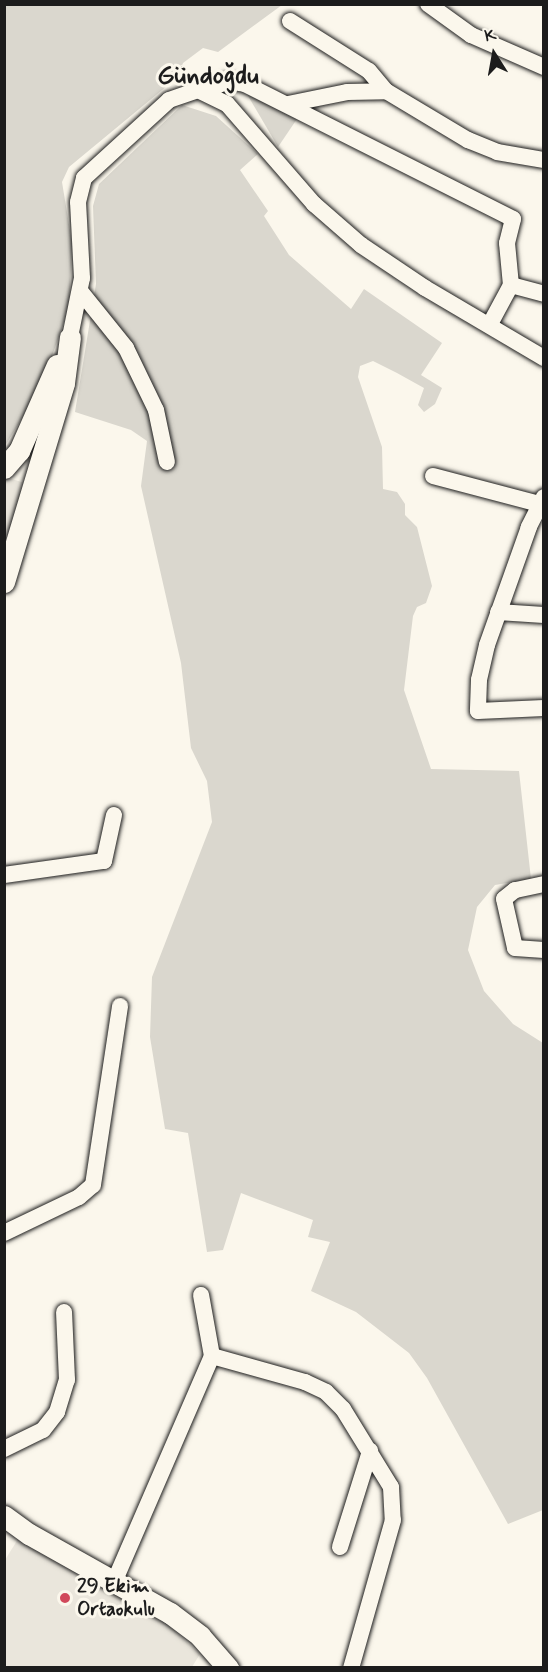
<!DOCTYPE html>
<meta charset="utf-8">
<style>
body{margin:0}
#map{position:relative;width:548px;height:1672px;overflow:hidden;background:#fbf7ec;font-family:Mynerve,sans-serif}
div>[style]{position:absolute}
.built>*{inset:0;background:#eae6dc}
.green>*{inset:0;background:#dad7ce}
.roads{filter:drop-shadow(0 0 2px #1c1c1c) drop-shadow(0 0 2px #1c1c1c)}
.minor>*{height:16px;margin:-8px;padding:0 8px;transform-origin:8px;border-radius:8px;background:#fbf7ec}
.major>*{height:21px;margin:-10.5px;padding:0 10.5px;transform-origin:10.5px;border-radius:10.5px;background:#fbf7ec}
.dots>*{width:16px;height:16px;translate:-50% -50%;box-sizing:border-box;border:3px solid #fbf7ec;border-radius:50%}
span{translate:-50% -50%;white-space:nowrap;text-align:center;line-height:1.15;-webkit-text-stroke:6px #fbf7ec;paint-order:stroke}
.poi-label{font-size:20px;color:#1c1c1c;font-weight:700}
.left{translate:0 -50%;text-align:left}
.district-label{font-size:26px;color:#1c1c1c;font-weight:700}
.frame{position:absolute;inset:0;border:6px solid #1c1c1c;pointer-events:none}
.north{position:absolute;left:464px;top:24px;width:60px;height:60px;-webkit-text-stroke:4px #fbf7ec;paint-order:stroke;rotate:349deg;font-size:16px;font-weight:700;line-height:24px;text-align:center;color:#1c1c1c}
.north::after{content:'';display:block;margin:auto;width:21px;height:27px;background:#1c1c1c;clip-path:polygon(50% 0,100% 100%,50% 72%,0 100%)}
</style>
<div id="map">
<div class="built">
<div style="clip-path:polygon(5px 477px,25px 483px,5px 555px)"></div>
<div style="clip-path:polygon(18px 1539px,167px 1624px,200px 1654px,192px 1667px,5px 1668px,5px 1560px)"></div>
</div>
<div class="green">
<div style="clip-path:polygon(5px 5px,282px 5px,218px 52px,203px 48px,183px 63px,179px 76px,69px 167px,62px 182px,72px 243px,69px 308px,41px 387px,5px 446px)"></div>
<div style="clip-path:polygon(244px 89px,299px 116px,278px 147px)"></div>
<div style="clip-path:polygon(182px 105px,216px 116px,258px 154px,240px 170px,268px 211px,264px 216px,289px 255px,351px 309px,364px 289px,442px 343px,421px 375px,442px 388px,435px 404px,424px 412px,418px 405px,424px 388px,397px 373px,373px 361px,360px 366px,358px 377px,382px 447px,383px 489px,397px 492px,405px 504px,405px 515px,417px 527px,432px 586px,426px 603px,417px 607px,413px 616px,404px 690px,431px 769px,519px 771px,531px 879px,495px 885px,477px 907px,468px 950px,484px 991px,513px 1024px,543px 1043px,543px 1510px,508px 1524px,427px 1378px,409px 1353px,356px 1312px,311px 1291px,330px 1242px,308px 1237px,313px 1220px,241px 1193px,223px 1250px,207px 1252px,188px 1133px,165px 1129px,150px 1037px,152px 977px,212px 822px,207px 781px,191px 748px,181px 663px,141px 486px,147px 441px,131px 430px,75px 412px,96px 284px,93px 206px,99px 184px)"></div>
</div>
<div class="roads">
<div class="minor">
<div style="left:428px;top:4px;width:53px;rotate:35.8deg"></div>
<div style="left:471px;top:35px;width:80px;rotate:23.7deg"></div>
<div style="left:290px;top:21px;width:93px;rotate:32.3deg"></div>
<div style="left:369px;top:71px;width:26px;rotate:50deg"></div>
<div style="left:386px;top:91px;width:96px;rotate:30.9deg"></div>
<div style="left:468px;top:140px;width:31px;rotate:22deg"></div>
<div style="left:497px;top:152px;width:48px;rotate:9.7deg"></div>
<div style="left:206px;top:91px;width:23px;rotate:-25deg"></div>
<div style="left:227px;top:81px;width:18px;rotate:9deg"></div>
<div style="left:245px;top:84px;width:300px;rotate:26.7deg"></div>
<div style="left:513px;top:219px;width:25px;rotate:104deg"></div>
<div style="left:507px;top:243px;width:42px;rotate:84.6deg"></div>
<div style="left:511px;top:285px;width:44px;rotate:118.3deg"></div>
<div style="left:288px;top:104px;width:60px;rotate:-11.5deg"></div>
<div style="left:347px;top:92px;width:39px;rotate:-1deg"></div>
<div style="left:511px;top:285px;width:34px;rotate:15deg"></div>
<div style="left:81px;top:292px;width:72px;rotate:51.2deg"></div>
<div style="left:126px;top:348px;width:69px;rotate:64.2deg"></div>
<div style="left:156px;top:410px;width:53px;rotate:78.1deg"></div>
<div style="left:70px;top:337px;width:60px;rotate:-78.5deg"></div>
<div style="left:82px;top:278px;width:76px;rotate:-93deg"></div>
<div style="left:78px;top:202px;width:25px;rotate:-76deg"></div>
<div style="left:84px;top:178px;width:115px;rotate:-42.5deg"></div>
<div style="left:169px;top:100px;width:31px;rotate:-19deg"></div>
<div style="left:198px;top:90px;width:32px;rotate:26deg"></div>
<div style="left:227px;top:104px;width:133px;rotate:49deg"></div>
<div style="left:314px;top:204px;width:62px;rotate:41.1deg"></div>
<div style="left:361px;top:245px;width:77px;rotate:33.9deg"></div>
<div style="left:425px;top:288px;width:138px;rotate:30.5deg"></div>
<div style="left:433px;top:476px;width:110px;rotate:14.8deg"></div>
<div style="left:544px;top:497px;width:34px;rotate:117deg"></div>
<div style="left:529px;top:527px;width:125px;rotate:109.6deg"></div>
<div style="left:487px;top:645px;width:36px;rotate:103deg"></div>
<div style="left:479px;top:680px;width:31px;rotate:92deg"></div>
<div style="left:478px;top:711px;width:66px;rotate:-2.6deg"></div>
<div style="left:498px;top:612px;width:46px;rotate:3.7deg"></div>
<div style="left:4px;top:875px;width:101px;rotate:-8deg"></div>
<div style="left:104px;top:861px;width:47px;rotate:-77.7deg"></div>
<div style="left:544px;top:884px;width:30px;rotate:168deg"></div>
<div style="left:515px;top:890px;width:14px;rotate:141deg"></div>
<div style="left:504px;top:899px;width:50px;rotate:77.3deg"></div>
<div style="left:515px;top:948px;width:29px;rotate:4deg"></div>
<div style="left:4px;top:1233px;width:83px;rotate:-25.6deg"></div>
<div style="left:79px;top:1197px;width:18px;rotate:-41deg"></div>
<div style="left:93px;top:1185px;width:181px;rotate:-81.4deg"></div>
<div style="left:212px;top:1356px;width:97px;rotate:15.6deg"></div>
<div style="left:305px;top:1382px;width:23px;rotate:25deg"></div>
<div style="left:326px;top:1392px;width:24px;rotate:45deg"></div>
<div style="left:343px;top:1409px;width:92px;rotate:58.4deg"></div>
<div style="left:391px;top:1487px;width:33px;rotate:87deg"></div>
<div style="left:393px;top:1520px;width:154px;rotate:105.8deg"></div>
<div style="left:4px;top:1449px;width:43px;rotate:-26deg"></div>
<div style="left:43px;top:1430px;width:23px;rotate:-52deg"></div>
<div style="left:57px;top:1412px;width:34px;rotate:-73deg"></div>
<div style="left:67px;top:1380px;width:68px;rotate:-92.5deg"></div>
<div style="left:340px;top:1547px;width:101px;rotate:-72.6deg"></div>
<div style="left:115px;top:1580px;width:244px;rotate:-66.6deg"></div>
<div style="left:212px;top:1356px;width:62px;rotate:-100.2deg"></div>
</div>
<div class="major">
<div style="left:4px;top:468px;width:23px;rotate:-49deg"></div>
<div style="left:19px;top:451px;width:94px;rotate:-66.2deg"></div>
<div style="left:4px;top:582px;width:208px;rotate:-73.2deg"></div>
<div style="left:64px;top:383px;width:46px;rotate:-82.6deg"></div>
<div style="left:4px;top:1516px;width:31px;rotate:36deg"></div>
<div style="left:29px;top:1534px;width:162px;rotate:29.3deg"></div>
<div style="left:170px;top:1613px;width:38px;rotate:37deg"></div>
<div style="left:200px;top:1636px;width:43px;rotate:48.8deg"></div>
</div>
</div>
<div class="dots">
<div style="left:65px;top:1598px;background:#d1495b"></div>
</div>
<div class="poi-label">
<span class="left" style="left:77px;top:1598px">29 Ekim<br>Ortaokulu</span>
</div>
<div class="district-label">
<span style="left:208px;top:77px">Gündoğdu</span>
</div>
<div class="frame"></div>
<div class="north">K</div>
</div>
